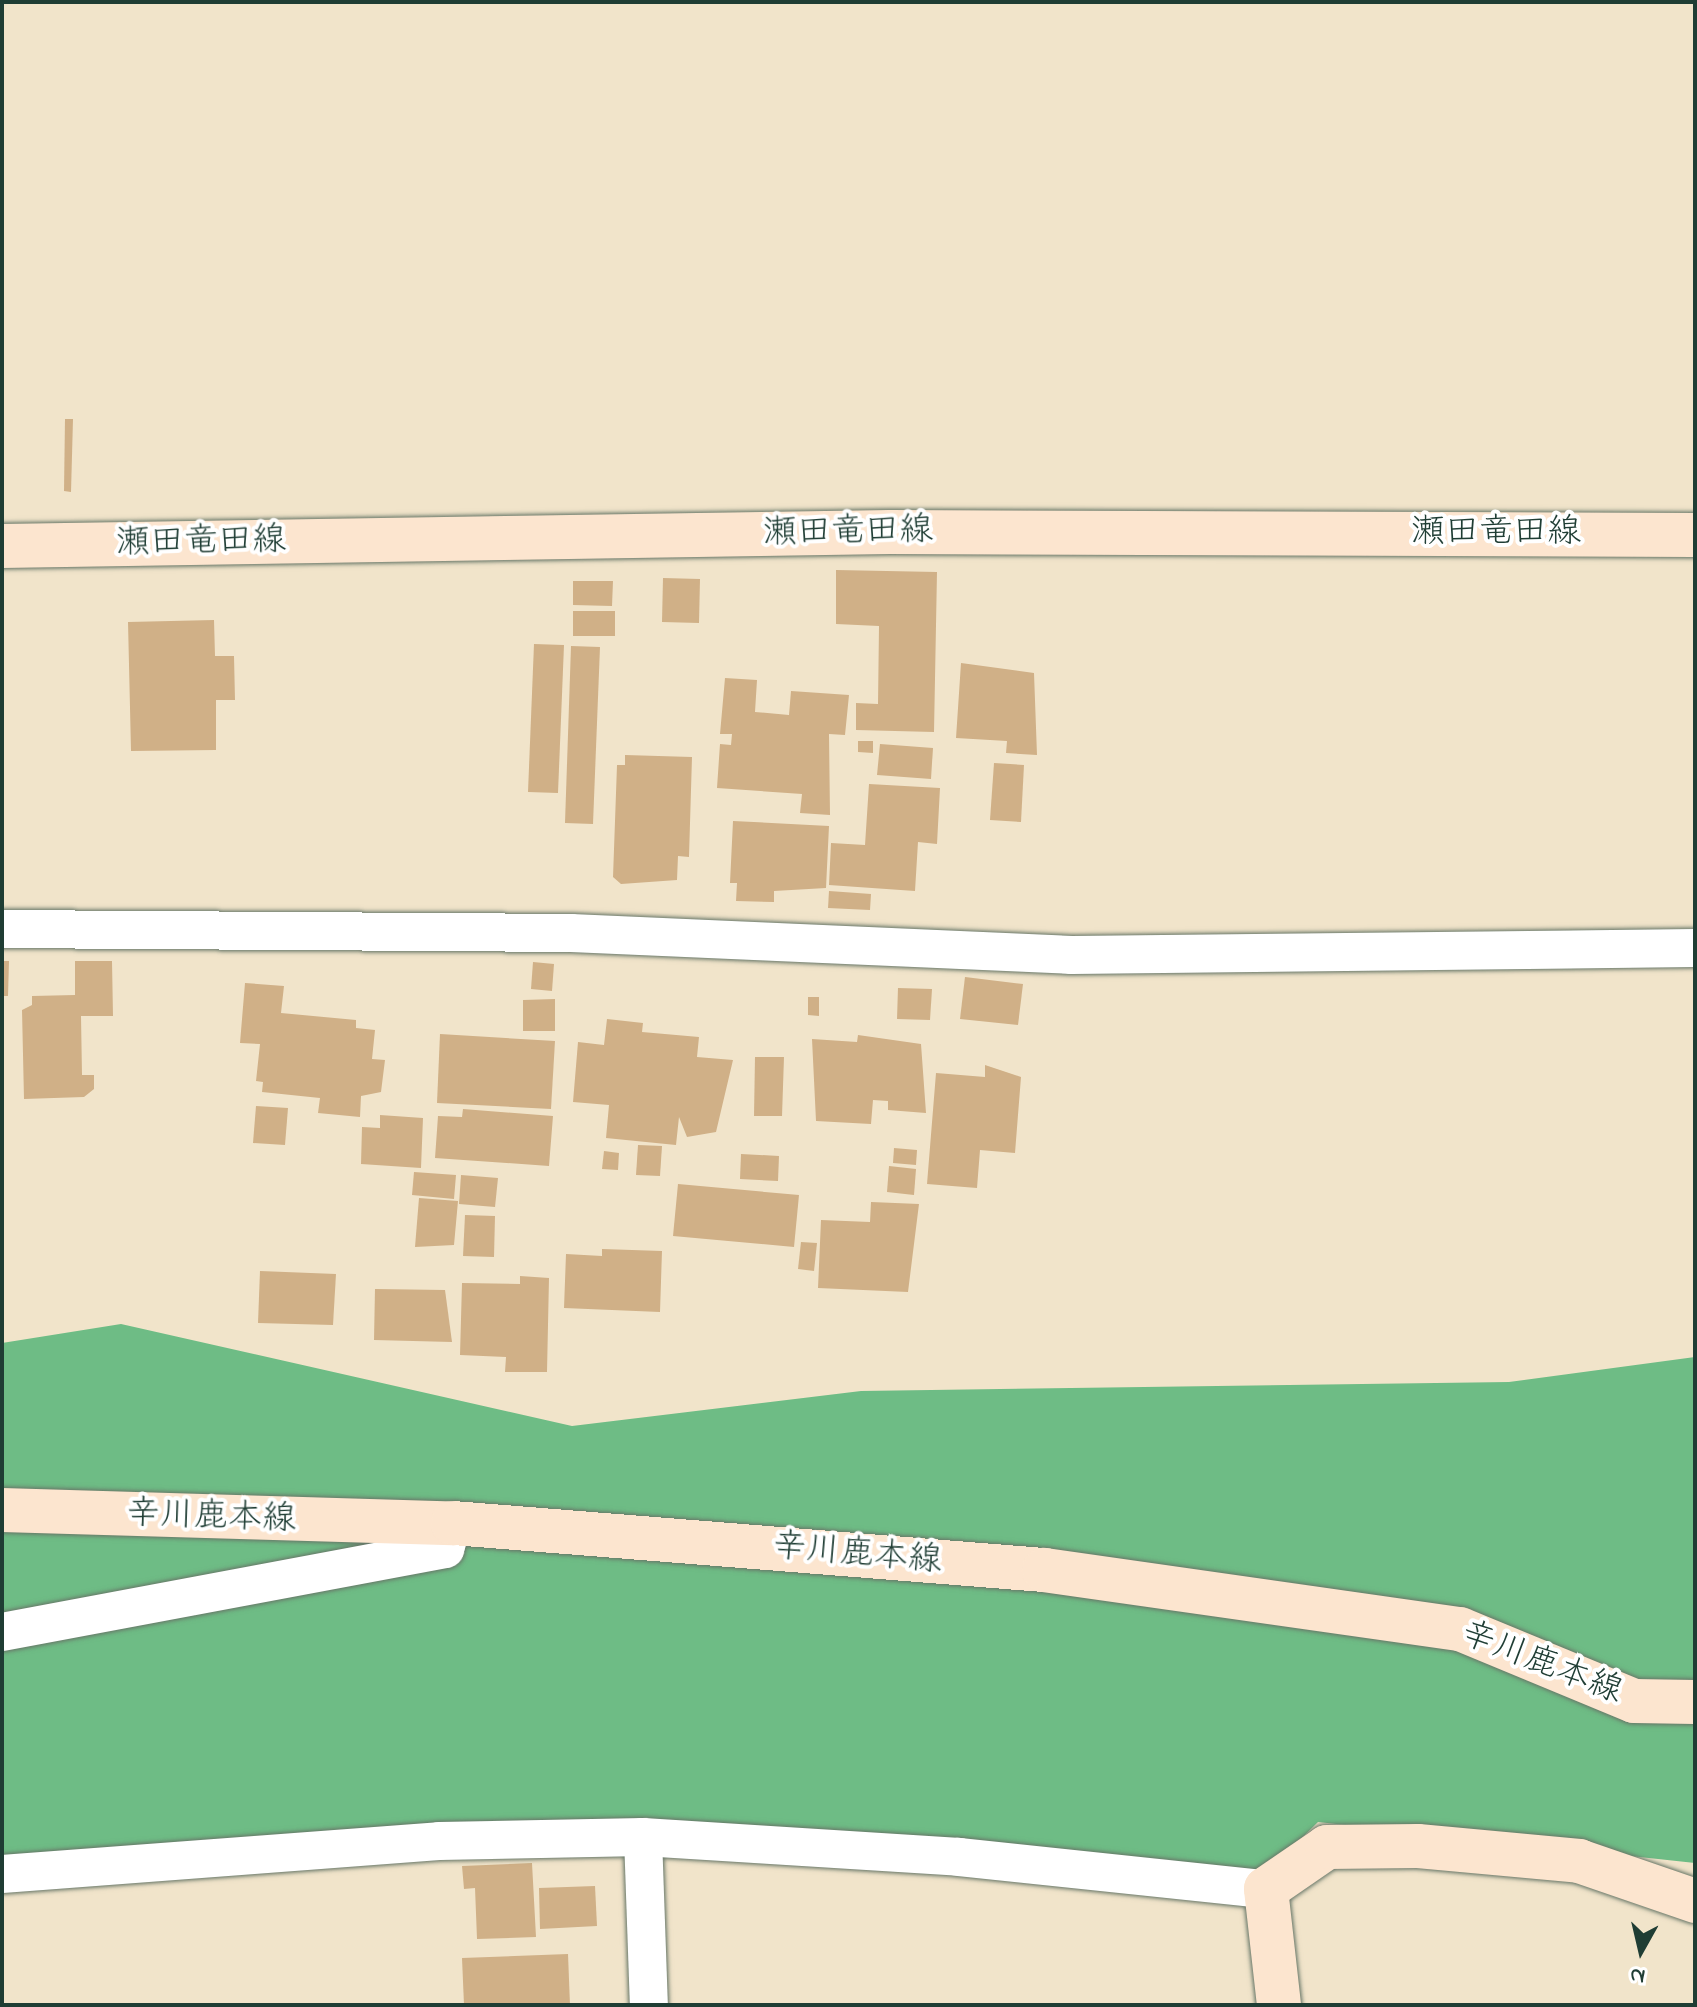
<!DOCTYPE html>
<meta charset="utf-8">
<style>
body{margin:0}
#map{position:relative;width:1697px;height:2007px;overflow:hidden;background:#f1e4ca;font-family:"Indie Flower","Klee One",sans-serif}
div>[style]{position:absolute}
.forest>*{inset:0;background:#6ebc85}
.building>*{inset:0;background:#d0b087}
.roads{filter:drop-shadow(0 0 2px #687768) drop-shadow(0 0 2px #687768)}
.street>*{height:38px;margin:-19px;padding:0 19px;transform-origin:19px;border-radius:19px;background:#fff}
.secondary>*{height:44px;margin:-22px;padding:0 22px;transform-origin:22px;border-radius:22px;background:#fce5cf}
span{translate:-50% -50%;white-space:nowrap;text-align:center;line-height:1.15;-webkit-text-stroke:8px #fff;paint-order:stroke}
.street-label{font-size:34px;color:#1f3d34}
.frame{position:absolute;inset:0;border:4px solid #1f3d34;pointer-events:none}
.north{position:absolute;left:1601px;top:1911px;width:80px;height:80px;-webkit-text-stroke:6px #fff;paint-order:stroke;rotate:188deg;font-size:22px;font-weight:700;line-height:32px;text-align:center;color:#1f3d34}
.north::after{content:'';display:block;margin:auto;width:28px;height:36px;background:#1f3d34;clip-path:polygon(50% 0,100% 100%,50% 72%,0 100%)}
</style>
<div id="map">
<div class="forest">
<div style="clip-path:polygon(121px 1324px,572px 1426px,861px 1391px,1509px 1382px,1695px 1357px,1695px 1863px,1318px 1822px,1264px 1875px,867px 1836px,2px 1861px,2px 1343px)"></div>
</div>
<div class="building">
<div style="clip-path:polygon(65px 419px,73px 419px,71px 492px,64px 491px)"></div>
<div style="clip-path:polygon(836px 570px,937px 572px,934px 732px,856px 730px,856px 703px,878px 704px,879px 626px,836px 624px)"></div>
<div style="clip-path:polygon(663px 578px,700px 579px,699px 623px,662px 622px)"></div>
<div style="clip-path:polygon(573px 581px,613px 581px,612px 606px,573px 605px)"></div>
<div style="clip-path:polygon(573px 611px,615px 611px,615px 636px,573px 636px)"></div>
<div style="clip-path:polygon(214px 620px,215px 656px,234px 656px,235px 700px,216px 700px,216px 750px,131px 751px,128px 622px)"></div>
<div style="clip-path:polygon(534px 644px,564px 645px,558px 793px,528px 792px)"></div>
<div style="clip-path:polygon(571px 646px,600px 647px,593px 824px,565px 823px)"></div>
<div style="clip-path:polygon(961px 663px,1034px 673px,1037px 755px,1006px 753px,1007px 741px,956px 738px)"></div>
<div style="clip-path:polygon(725px 678px,757px 680px,755px 712px,789px 715px,791px 691px,849px 695px,845px 735px,829px 734px,830px 815px,800px 813px,802px 794px,717px 788px,720px 744px,731px 745px,732px 734px,720px 734px)"></div>
<div style="clip-path:polygon(858px 741px,873px 741px,873px 753px,858px 752px)"></div>
<div style="clip-path:polygon(880px 744px,933px 748px,931px 779px,877px 775px)"></div>
<div style="clip-path:polygon(625px 755px,692px 757px,689px 857px,678px 856px,677px 880px,621px 884px,613px 877px,617px 765px,625px 765px)"></div>
<div style="clip-path:polygon(994px 763px,1024px 765px,1021px 822px,990px 820px)"></div>
<div style="clip-path:polygon(869px 784px,940px 788px,937px 844px,918px 842px,915px 891px,829px 885px,831px 843px,865px 845px)"></div>
<div style="clip-path:polygon(733px 821px,829px 826px,826px 888px,774px 891px,774px 902px,736px 901px,737px 883px,730px 883px)"></div>
<div style="clip-path:polygon(829px 891px,871px 894px,870px 910px,828px 908px)"></div>
<div style="clip-path:polygon(2px 961px,9px 961px,8px 996px,2px 996px)"></div>
<div style="clip-path:polygon(75px 961px,112px 961px,113px 1016px,81px 1016px,82px 1075px,94px 1075px,94px 1089px,84px 1097px,24px 1099px,22px 1010px,32px 1005px,32px 996px,75px 995px)"></div>
<div style="clip-path:polygon(533px 962px,554px 964px,552px 991px,531px 989px)"></div>
<div style="clip-path:polygon(965px 977px,1023px 984px,1018px 1025px,960px 1019px)"></div>
<div style="clip-path:polygon(245px 983px,284px 986px,281px 1013px,356px 1020px,356px 1028px,375px 1030px,372px 1059px,385px 1060px,381px 1092px,361px 1096px,360px 1117px,318px 1113px,320px 1098px,262px 1092px,263px 1082px,256px 1081px,260px 1044px,240px 1043px)"></div>
<div style="clip-path:polygon(898px 988px,932px 989px,930px 1020px,897px 1019px)"></div>
<div style="clip-path:polygon(808px 997px,819px 997px,819px 1016px,808px 1015px)"></div>
<div style="clip-path:polygon(555px 999px,555px 1031px,523px 1031px,523px 1000px)"></div>
<div style="clip-path:polygon(607px 1019px,643px 1023px,642px 1032px,699px 1037px,697px 1057px,733px 1060px,716px 1132px,687px 1137px,679px 1117px,676px 1145px,606px 1138px,609px 1105px,573px 1102px,578px 1042px,604px 1045px)"></div>
<div style="clip-path:polygon(440px 1034px,555px 1041px,551px 1109px,437px 1103px)"></div>
<div style="clip-path:polygon(858px 1035px,921px 1044px,926px 1113px,888px 1110px,888px 1101px,873px 1100px,871px 1124px,816px 1121px,812px 1039px,857px 1042px)"></div>
<div style="clip-path:polygon(755px 1057px,784px 1057px,782px 1116px,754px 1116px)"></div>
<div style="clip-path:polygon(985px 1065px,1021px 1077px,1015px 1153px,980px 1150px,977px 1188px,927px 1184px,936px 1073px,985px 1077px)"></div>
<div style="clip-path:polygon(256px 1106px,288px 1108px,285px 1145px,253px 1143px)"></div>
<div style="clip-path:polygon(463px 1109px,553px 1116px,549px 1166px,435px 1158px,438px 1116px,462px 1117px)"></div>
<div style="clip-path:polygon(380px 1115px,423px 1118px,421px 1168px,361px 1164px,362px 1127px,380px 1128px)"></div>
<div style="clip-path:polygon(638px 1145px,662px 1146px,660px 1176px,636px 1175px)"></div>
<div style="clip-path:polygon(894px 1148px,917px 1150px,916px 1165px,893px 1163px)"></div>
<div style="clip-path:polygon(604px 1151px,619px 1153px,618px 1170px,602px 1169px)"></div>
<div style="clip-path:polygon(741px 1154px,779px 1156px,778px 1181px,740px 1179px)"></div>
<div style="clip-path:polygon(889px 1166px,916px 1169px,914px 1195px,887px 1192px)"></div>
<div style="clip-path:polygon(414px 1172px,456px 1175px,454px 1199px,412px 1195px)"></div>
<div style="clip-path:polygon(461px 1175px,498px 1178px,495px 1207px,459px 1204px)"></div>
<div style="clip-path:polygon(678px 1184px,799px 1195px,794px 1247px,673px 1236px)"></div>
<div style="clip-path:polygon(419px 1198px,458px 1201px,454px 1245px,415px 1247px)"></div>
<div style="clip-path:polygon(871px 1202px,919px 1204px,908px 1292px,818px 1288px,821px 1220px,870px 1222px)"></div>
<div style="clip-path:polygon(465px 1215px,495px 1216px,494px 1257px,463px 1256px)"></div>
<div style="clip-path:polygon(801px 1242px,817px 1243px,814px 1271px,798px 1269px)"></div>
<div style="clip-path:polygon(602px 1249px,662px 1251px,660px 1312px,564px 1308px,566px 1254px,602px 1256px)"></div>
<div style="clip-path:polygon(260px 1271px,336px 1274px,333px 1325px,258px 1323px)"></div>
<div style="clip-path:polygon(520px 1276px,549px 1278px,547px 1372px,505px 1372px,506px 1357px,460px 1355px,462px 1283px,520px 1284px)"></div>
<div style="clip-path:polygon(375px 1289px,445px 1290px,452px 1342px,374px 1340px)"></div>
<div style="clip-path:polygon(532px 1863px,536px 1937px,477px 1939px,475px 1888px,464px 1889px,462px 1866px)"></div>
<div style="clip-path:polygon(595px 1886px,597px 1926px,540px 1929px,539px 1888px)"></div>
<div style="clip-path:polygon(568px 1954px,570px 2005px,464px 2005px,462px 1958px)"></div>
</div>
<div class="roads">
<div class="street">
<div style="left:2px;top:929px;width:569px;rotate:0.4deg"></div>
<div style="left:571px;top:933px;width:501px;rotate:2.51deg"></div>
<div style="left:1072px;top:955px;width:623px;rotate:-0.64deg"></div>
<div style="left:2px;top:1632px;width:451px;rotate:-10.6deg"></div>
<div style="left:445px;top:1549px;width:27px;rotate:-73deg"></div>
<div style="left:643px;top:1837px;width:168px;rotate:88deg"></div>
<div style="left:2px;top:1874px;width:438px;rotate:-4.3deg"></div>
<div style="left:439px;top:1841px;width:204px;rotate:-1.1deg"></div>
<div style="left:643px;top:1837px;width:317px;rotate:3.6deg"></div>
<div style="left:959px;top:1857px;width:309px;rotate:6deg"></div>
</div>
<div class="secondary">
<div style="left:2px;top:546px;width:888px;rotate:-0.9deg"></div>
<div style="left:890px;top:532px;width:805px;rotate:0.21deg"></div>
<div style="left:2px;top:1510px;width:451px;rotate:1.7deg"></div>
<div style="left:453px;top:1523px;width:593px;rotate:4.55deg"></div>
<div style="left:1044px;top:1570px;width:420px;rotate:8.1deg"></div>
<div style="left:1460px;top:1629px;width:188px;rotate:22.5deg"></div>
<div style="left:1634px;top:1701px;width:61px;rotate:0.9deg"></div>
<div style="left:1279px;top:2005px;width:117px;rotate:-96.4deg"></div>
<div style="left:1266px;top:1889px;width:74px;rotate:-34.5deg"></div>
<div style="left:1327px;top:1847px;width:91px;rotate:-0.6deg"></div>
<div style="left:1418px;top:1846px;width:162px;rotate:5.3deg"></div>
<div style="left:1579px;top:1861px;width:123px;rotate:19deg"></div>
</div>
</div>
<div class="street-label">
<span style="left:848px;top:533px;rotate:-1deg">瀬田竜田線</span>
<span style="left:1496px;top:534px">瀬田竜田線</span>
<span style="left:201px;top:543px;rotate:-1deg">瀬田竜田線</span>
<span style="left:211px;top:1518px;rotate:2deg">辛川鹿本線</span>
<span style="left:857px;top:1555px;rotate:5deg">辛川鹿本線</span>
<span style="left:1541px;top:1664px;rotate:21deg">辛川鹿本線</span>
</div>
<div class="frame"></div>
<div class="north">N</div>
</div>
